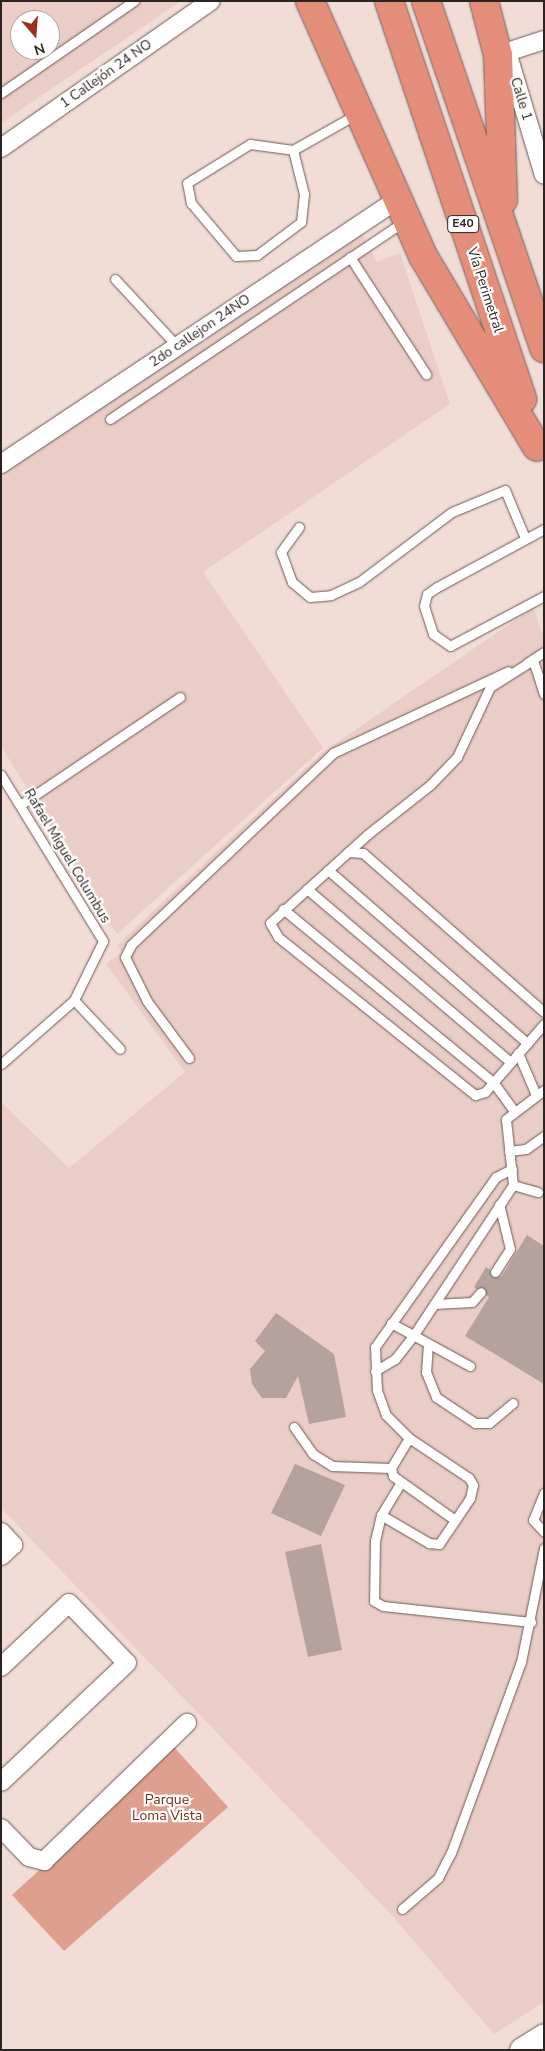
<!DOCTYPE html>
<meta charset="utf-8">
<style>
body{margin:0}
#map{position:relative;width:545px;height:2051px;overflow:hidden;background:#f2dcd6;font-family:"Nunito Sans",sans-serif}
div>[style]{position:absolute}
.built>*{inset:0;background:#eacdc6}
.green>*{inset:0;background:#df9f8f}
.building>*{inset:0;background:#b6a29c}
.roads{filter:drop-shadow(0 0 1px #6c5955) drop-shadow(0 0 1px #6c5955)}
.service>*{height:9px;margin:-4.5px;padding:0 4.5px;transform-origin:4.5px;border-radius:4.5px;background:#fff}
.minor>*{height:18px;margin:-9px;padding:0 9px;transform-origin:9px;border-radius:9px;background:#fff}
.secondary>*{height:25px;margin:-12.5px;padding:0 12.5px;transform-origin:12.5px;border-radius:12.5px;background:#fff}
.trunk>*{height:28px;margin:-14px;padding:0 14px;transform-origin:14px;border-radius:14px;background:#e48e7a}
span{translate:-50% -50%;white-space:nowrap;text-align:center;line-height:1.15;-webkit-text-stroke:4.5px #fff;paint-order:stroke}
.shield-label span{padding:1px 4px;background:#fff;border:1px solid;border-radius:4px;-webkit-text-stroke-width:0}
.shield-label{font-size:12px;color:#2c2422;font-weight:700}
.street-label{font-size:14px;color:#2c2422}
.park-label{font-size:14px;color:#7e2916}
.frame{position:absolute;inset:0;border:2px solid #2c2422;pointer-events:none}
.north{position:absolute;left:10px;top:10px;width:50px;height:50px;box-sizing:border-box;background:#fff;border:1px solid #aba7a7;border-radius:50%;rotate:162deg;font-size:14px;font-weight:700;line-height:20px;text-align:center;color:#2c2422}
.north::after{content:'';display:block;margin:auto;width:18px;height:22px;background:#9b331b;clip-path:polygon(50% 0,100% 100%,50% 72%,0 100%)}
</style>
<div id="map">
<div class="built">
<div style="clip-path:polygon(evenodd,1px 1px,181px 1px,1px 123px,1px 1px,20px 20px,50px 20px,50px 50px,20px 50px,20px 20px)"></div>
<div style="clip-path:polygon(361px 232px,377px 262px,400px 253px,450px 404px,203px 572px,323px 748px,117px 934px,1px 746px,1px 472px)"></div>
<div style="clip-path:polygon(533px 608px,544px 638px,544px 2002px,494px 2034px,386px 1909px,1px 1508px,1px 1102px,69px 1168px,185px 1072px,106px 964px,122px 952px,117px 945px,323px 752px)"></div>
</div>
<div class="green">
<div style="clip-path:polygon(174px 1747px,228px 1807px,64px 1951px,12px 1895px)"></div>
</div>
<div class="building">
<div style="clip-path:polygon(527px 1235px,544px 1246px,544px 1384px,465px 1336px,489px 1297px,474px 1287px,486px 1267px,501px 1277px)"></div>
<div style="clip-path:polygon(276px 1313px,334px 1354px,346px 1417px,309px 1424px,298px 1376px,286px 1398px,262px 1398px,252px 1384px,250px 1369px,265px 1351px,255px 1341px)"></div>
<div style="clip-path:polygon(295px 1464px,345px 1485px,321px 1536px,271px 1513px)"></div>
<div style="clip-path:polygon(321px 1544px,342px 1650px,308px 1657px,285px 1552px)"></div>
</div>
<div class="roads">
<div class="service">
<div style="left:1px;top:93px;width:162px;rotate:-34.7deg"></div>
<div style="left:293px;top:150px;width:45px;rotate:76deg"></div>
<div style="left:304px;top:194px;width:28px;rotate:96deg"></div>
<div style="left:301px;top:222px;width:55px;rotate:143.1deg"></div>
<div style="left:257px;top:255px;width:21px;rotate:177deg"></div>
<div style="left:236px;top:256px;width:70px;rotate:-130.3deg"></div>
<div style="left:191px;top:203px;width:20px;rotate:-101deg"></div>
<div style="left:187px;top:183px;width:74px;rotate:-31.8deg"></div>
<div style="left:250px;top:144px;width:43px;rotate:7.9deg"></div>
<div style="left:293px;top:150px;width:73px;rotate:-29.4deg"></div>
<div style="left:350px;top:257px;width:140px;rotate:57deg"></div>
<div style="left:115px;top:279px;width:91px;rotate:47.2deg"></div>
<div style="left:110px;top:419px;width:355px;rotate:-33.9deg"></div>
<div style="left:299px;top:527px;width:31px;rotate:126deg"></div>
<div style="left:281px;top:552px;width:32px;rotate:70deg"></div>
<div style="left:292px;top:582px;width:23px;rotate:40deg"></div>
<div style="left:310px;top:597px;width:21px;rotate:-5deg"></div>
<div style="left:331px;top:595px;width:31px;rotate:-25deg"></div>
<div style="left:359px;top:582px;width:116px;rotate:-37deg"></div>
<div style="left:452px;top:512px;width:57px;rotate:-22.5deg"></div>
<div style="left:505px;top:490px;width:52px;rotate:67.4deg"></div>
<div style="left:544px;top:529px;width:122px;rotate:151.5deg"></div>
<div style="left:437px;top:587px;width:12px;rotate:145deg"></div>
<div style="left:427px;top:594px;width:12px;rotate:104deg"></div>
<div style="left:424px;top:606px;width:29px;rotate:72deg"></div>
<div style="left:433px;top:634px;width:21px;rotate:35deg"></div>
<div style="left:450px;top:646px;width:106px;rotate:-28deg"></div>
<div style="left:527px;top:663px;width:20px;rotate:-33deg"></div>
<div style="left:544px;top:694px;width:36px;rotate:-108deg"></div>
<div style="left:533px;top:660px;width:51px;rotate:147.9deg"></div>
<div style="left:490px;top:687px;width:77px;rotate:115.2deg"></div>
<div style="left:457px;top:757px;width:39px;rotate:134deg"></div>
<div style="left:430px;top:785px;width:79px;rotate:141.7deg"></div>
<div style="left:368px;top:834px;width:132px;rotate:137.8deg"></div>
<div style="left:270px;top:923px;width:16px;rotate:60deg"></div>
<div style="left:278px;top:937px;width:253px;rotate:38.7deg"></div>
<div style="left:475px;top:1095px;width:10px;rotate:-17deg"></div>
<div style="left:485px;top:1092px;width:90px;rotate:-49.1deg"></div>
<div style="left:1px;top:775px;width:195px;rotate:58.4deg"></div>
<div style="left:103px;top:941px;width:66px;rotate:116.2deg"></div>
<div style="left:74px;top:1000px;width:67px;rotate:46.8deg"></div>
<div style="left:20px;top:805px;width:193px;rotate:-34deg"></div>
<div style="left:348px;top:852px;width:15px;rotate:4deg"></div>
<div style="left:363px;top:853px;width:241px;rotate:41.3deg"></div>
<div style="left:328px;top:870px;width:264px;rotate:41deg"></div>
<div style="left:307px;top:889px;width:267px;rotate:40.4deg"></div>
<div style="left:283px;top:909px;width:272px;rotate:39.5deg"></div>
<div style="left:493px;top:1082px;width:36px;rotate:54deg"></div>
<div style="left:518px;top:1053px;width:46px;rotate:66.8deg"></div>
<div style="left:189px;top:1058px;width:71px;rotate:-126.4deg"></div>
<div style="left:147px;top:1001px;width:49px;rotate:-116.6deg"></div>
<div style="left:125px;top:957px;width:13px;rotate:-63deg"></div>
<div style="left:131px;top:945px;width:279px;rotate:-43.5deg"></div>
<div style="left:333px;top:753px;width:193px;rotate:-25.1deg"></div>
<div style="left:1px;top:1064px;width:97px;rotate:-41.2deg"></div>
<div style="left:509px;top:1151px;width:17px;rotate:-7deg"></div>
<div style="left:526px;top:1149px;width:22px;rotate:-36deg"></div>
<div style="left:513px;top:1185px;width:26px;rotate:16deg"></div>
<div style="left:495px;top:1272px;width:27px;rotate:-57deg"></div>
<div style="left:510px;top:1249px;width:46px;rotate:-103.7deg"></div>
<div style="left:434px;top:1304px;width:38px;rotate:-3deg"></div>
<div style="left:472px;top:1302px;width:13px;rotate:-48deg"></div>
<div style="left:391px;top:1323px;width:90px;rotate:28.6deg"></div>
<div style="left:428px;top:1344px;width:28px;rotate:94deg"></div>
<div style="left:426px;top:1372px;width:27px;rotate:68deg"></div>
<div style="left:436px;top:1397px;width:47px;rotate:33.7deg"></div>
<div style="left:475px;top:1423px;width:14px"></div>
<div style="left:489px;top:1423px;width:31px;rotate:-40deg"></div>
<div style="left:375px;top:1371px;width:23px;rotate:-31deg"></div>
<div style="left:395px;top:1359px;width:29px;rotate:-52deg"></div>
<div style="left:413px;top:1336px;width:181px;rotate:-56.5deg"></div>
<div style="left:513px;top:1185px;width:66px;rotate:-96.1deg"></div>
<div style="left:506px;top:1119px;width:48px;rotate:-37.3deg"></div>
<div style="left:294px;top:1427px;width:33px;rotate:55deg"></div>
<div style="left:313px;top:1454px;width:22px;rotate:32deg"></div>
<div style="left:332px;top:1466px;width:59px;rotate:1.9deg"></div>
<div style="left:409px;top:1438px;width:35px;rotate:121deg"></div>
<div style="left:391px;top:1468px;width:8px;rotate:76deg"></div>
<div style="left:393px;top:1476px;width:76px;rotate:35.4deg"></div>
<div style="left:401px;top:1482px;width:39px;rotate:121deg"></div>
<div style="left:381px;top:1515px;width:26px;rotate:103deg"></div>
<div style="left:375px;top:1540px;width:61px;rotate:90.9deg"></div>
<div style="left:374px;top:1601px;width:10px;rotate:29deg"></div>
<div style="left:383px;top:1606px;width:149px;rotate:6.2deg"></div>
<div style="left:544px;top:1493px;width:29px;rotate:112deg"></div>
<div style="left:533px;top:1520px;width:16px;rotate:47deg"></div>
<div style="left:381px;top:1515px;width:56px;rotate:30.3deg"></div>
<div style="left:429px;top:1543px;width:10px;rotate:6deg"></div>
<div style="left:439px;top:1544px;width:55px;rotate:-56deg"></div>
<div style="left:470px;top:1498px;width:13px;rotate:-77deg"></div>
<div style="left:473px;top:1485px;width:8px;rotate:-120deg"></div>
<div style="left:469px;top:1478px;width:72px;rotate:-146.3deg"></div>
<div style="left:409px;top:1438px;width:33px;rotate:-135deg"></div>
<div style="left:386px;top:1415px;width:27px;rotate:-110deg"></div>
<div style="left:377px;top:1390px;width:43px;rotate:-92.7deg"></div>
<div style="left:375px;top:1347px;width:209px;rotate:-54.6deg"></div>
<div style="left:496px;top:1177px;width:18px;rotate:-27deg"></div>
<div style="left:402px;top:1909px;width:48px;rotate:-40.7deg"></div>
<div style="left:438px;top:1878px;width:28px;rotate:-63deg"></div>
<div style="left:451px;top:1853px;width:203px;rotate:-69.9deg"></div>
<div style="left:521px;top:1662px;width:116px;rotate:-78.6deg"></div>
</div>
<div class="minor">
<div style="left:507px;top:52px;width:128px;rotate:73.3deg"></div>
<div style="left:498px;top:55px;width:48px;rotate:-18.1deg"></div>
<div style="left:1px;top:148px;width:256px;rotate:-35deg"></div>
<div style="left:1px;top:464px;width:477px;rotate:-33.7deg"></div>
<div style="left:1px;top:1532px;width:18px;rotate:47deg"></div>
<div style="left:13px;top:1545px;width:16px;rotate:137deg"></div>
<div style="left:1px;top:1667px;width:93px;rotate:-43.3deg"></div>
<div style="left:69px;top:1603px;width:83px;rotate:46deg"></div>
<div style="left:127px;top:1663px;width:173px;rotate:136.6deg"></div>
<div style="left:1px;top:1828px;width:40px;rotate:46deg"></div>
<div style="left:29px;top:1857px;width:16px;rotate:15deg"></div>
<div style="left:44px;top:1861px;width:199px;rotate:-44deg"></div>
</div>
<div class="secondary">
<div style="left:522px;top:2050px;width:26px;rotate:-32deg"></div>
</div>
<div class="trunk">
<div style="left:310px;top:1px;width:279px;rotate:66.1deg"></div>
<div style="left:423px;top:256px;width:222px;rotate:59.2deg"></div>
<div style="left:389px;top:1px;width:420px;rotate:71.5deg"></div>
<div style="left:426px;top:1px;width:367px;rotate:71.2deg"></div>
<div style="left:484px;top:1px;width:56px;rotate:75.5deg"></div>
<div style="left:498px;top:55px;width:145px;rotate:88deg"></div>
</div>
</div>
<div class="shield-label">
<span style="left:463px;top:224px">E40</span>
</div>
<div class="street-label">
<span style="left:106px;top:74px;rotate:-35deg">1 Callejón 24 NO</span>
<span style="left:521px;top:99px;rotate:73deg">Calle 1</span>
<span style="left:485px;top:290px;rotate:72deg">Vía Perimetral</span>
<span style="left:200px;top:331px;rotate:-34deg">2do callejon 24NO</span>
<span style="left:67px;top:856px;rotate:59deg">Rafael Miguel Columbus</span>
</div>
<div class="park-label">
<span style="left:167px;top:1808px">Parque<br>Loma Vista</span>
</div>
<div class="frame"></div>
<div class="north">N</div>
</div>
